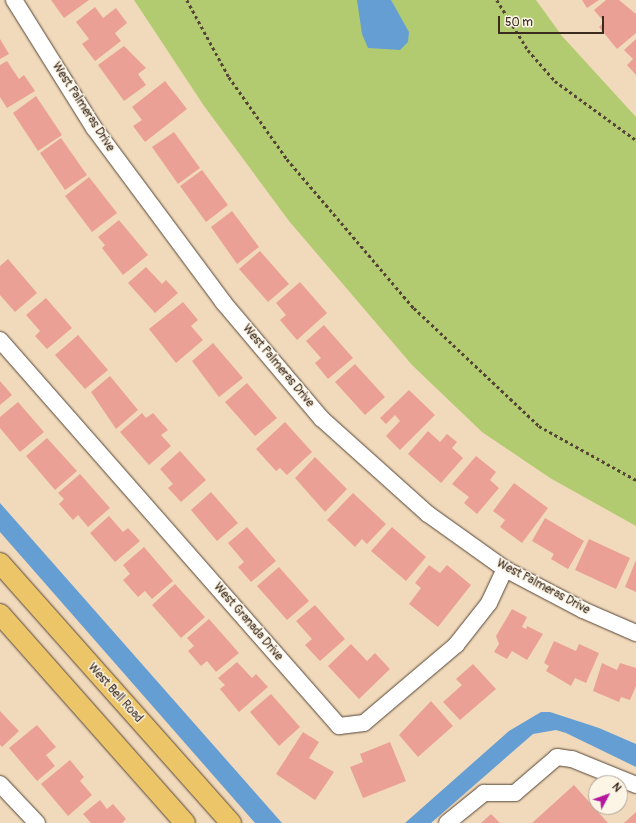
<!DOCTYPE html>
<style>
body{margin:0}
#map{position:relative;width:636px;height:823px;overflow:hidden;background:#f1dabb;font-family:Pangolin,sans-serif}
div>[style]{position:absolute}
.green>*{inset:0;background:#b2cb70}
.water>*{inset:0;background:#659ed3}
.building>*{inset:0;background:#eba096}
.path>*{height:2.5px;margin-top:-1.25px;transform-origin:0;background:repeating-linear-gradient(90deg,#564436 0 3px,transparent 0 6px)}
.roads{filter:drop-shadow(0 0 1px #564436) drop-shadow(0 0 1px #564436)}
.minor>*{height:16px;margin:-8px;padding:0 8px;transform-origin:8px;border-radius:8px;background:#fff}
.major>*{height:20px;margin:-10px;padding:0 10px;transform-origin:10px;border-radius:10px;background:#edc569}
span{translate:-50% -50%;white-space:nowrap;text-align:center;line-height:1.15;-webkit-text-stroke:3px #fcf5e5;paint-order:stroke}
.street-label{font-size:12px;color:#3b2a1e}
.north{position:absolute;left:588px;top:775px;width:40px;height:40px;box-sizing:border-box;background:#fcf5e5;border:1px solid #afa495;border-radius:50%;rotate:49deg;font-size:11px;font-weight:700;line-height:16px;text-align:center;color:#3b2a1e}
.north::after{content:'';display:block;margin:auto;width:14px;height:18px;background:#b5179e;clip-path:polygon(50% 0,100% 100%,50% 72%,0 100%)}
.scale{position:absolute;left:498px;top:16px;width:106px;height:18px;box-sizing:border-box;border:2px solid #3b2a1e;border-top:0;padding-left:5px;font-size:12px;line-height:14px;white-space:nowrap;color:#3b2a1e;-webkit-text-stroke:3px #fcf5e5;paint-order:stroke}
</style>
<div id="map">
<div class="green">
<div style="clip-path:polygon(134px 0,536px 0,562px 36px,636px 117px,636px 526px,550px 478px,482px 432px,412px 365px,289px 221px,204px 106px)"></div>
</div>
<div class="water">
<div style="clip-path:polygon(357px 0,391px 0,409px 32px,408px 42px,400px 50px,368px 48px,362px 34px)"></div>
<div style="clip-path:polygon(0 503px,282px 823px,255px 823px,0 532px)"></div>
<div style="clip-path:polygon(541px 712px,550px 712px,599px 728px,636px 744px,636px 767px,566px 733px,556px 730px,533px 734px,431px 823px,405px 823px,509px 731px)"></div>
</div>
<div class="building">
<div style="clip-path:polygon(51px 0,89px 0,64px 18px)"></div>
<div style="clip-path:polygon(582px 0,599px 0,587px 8px)"></div>
<div style="clip-path:polygon(606px 0,619px 0,636px 14px,636px 33px,617px 49px,599px 27px,604px 22px,594px 10px)"></div>
<div style="clip-path:polygon(95px 7px,103px 18px,116px 8px,127px 23px,115px 33px,121px 41px,95px 61px,82px 44px,89px 39px,76px 22px)"></div>
<div style="clip-path:polygon(0 39px,9px 54px,0 59px)"></div>
<div style="clip-path:polygon(636px 39px,636px 75px,627px 65px,633px 59px,624px 50px)"></div>
<div style="clip-path:polygon(124px 46px,146px 68px,138px 74px,146px 85px,124px 101px,98px 65px)"></div>
<div style="clip-path:polygon(7px 61px,19px 79px,24px 75px,35px 91px,7px 108px,0 97px,0 65px)"></div>
<div style="clip-path:polygon(165px 81px,187px 109px,145px 142px,133px 126px,142px 120px,132px 107px)"></div>
<div style="clip-path:polygon(36px 96px,62px 135px,38px 151px,13px 113px)"></div>
<div style="clip-path:polygon(174px 132px,200px 168px,178px 184px,152px 147px)"></div>
<div style="clip-path:polygon(61px 138px,87px 175px,65px 190px,40px 153px)"></div>
<div style="clip-path:polygon(202px 170px,228px 205px,206px 222px,180px 186px)"></div>
<div style="clip-path:polygon(89px 177px,117px 213px,92px 232px,65px 196px)"></div>
<div style="clip-path:polygon(232px 211px,259px 247px,237px 264px,211px 227px)"></div>
<div style="clip-path:polygon(119px 220px,148px 255px,123px 275px,102px 248px,105px 245px,98px 237px)"></div>
<div style="clip-path:polygon(260px 251px,289px 284px,268px 302px,239px 269px)"></div>
<div style="clip-path:polygon(8px 259px,37px 293px,15px 312px,0 295px,0 266px)"></div>
<div style="clip-path:polygon(146px 267px,162px 284px,166px 280px,178px 293px,155px 313px,128px 283px)"></div>
<div style="clip-path:polygon(300px 282px,327px 313px,297px 340px,280px 320px,286px 315px,276px 303px)"></div>
<div style="clip-path:polygon(46px 298px,72px 328px,47px 349px,35px 336px,40px 331px,26px 315px)"></div>
<div style="clip-path:polygon(183px 302px,198px 320px,191px 326px,203px 340px,176px 363px,149px 329px)"></div>
<div style="clip-path:polygon(324px 325px,353px 358px,328px 379px,315px 363px,321px 358px,306px 341px)"></div>
<div style="clip-path:polygon(78px 335px,108px 370px,85px 389px,55px 355px)"></div>
<div style="clip-path:polygon(213px 343px,243px 378px,219px 397px,192px 361px)"></div>
<div style="clip-path:polygon(355px 364px,385px 397px,365px 415px,335px 382px)"></div>
<div style="clip-path:polygon(110px 376px,138px 410px,116px 429px,91px 392px)"></div>
<div style="clip-path:polygon(0 381px,12px 395px,0 405px)"></div>
<div style="clip-path:polygon(247px 383px,277px 418px,255px 436px,225px 402px)"></div>
<div style="clip-path:polygon(409px 390px,435px 415px,400px 450px,386px 436px,400px 421px,395px 415px,386px 424px,380px 418px)"></div>
<div style="clip-path:polygon(18px 402px,44px 432px,20px 452px,0 428px,0 417px)"></div>
<div style="clip-path:polygon(142px 413px,146px 418px,153px 413px,168px 430px,161px 435px,171px 446px,149px 465px,120px 432px)"></div>
<div style="clip-path:polygon(285px 422px,312px 452px,287px 475px,280px 468px,276px 471px,256px 449px)"></div>
<div style="clip-path:polygon(428px 431px,440px 442px,447px 434px,457px 442px,452px 448px,463px 458px,441px 483px,408px 454px)"></div>
<div style="clip-path:polygon(47px 438px,77px 471px,55px 490px,26px 456px)"></div>
<div style="clip-path:polygon(180px 451px,206px 480px,181px 502px,168px 488px,173px 484px,160px 469px)"></div>
<div style="clip-path:polygon(476px 456px,496px 472px,490px 480px,499px 488px,477px 514px,464px 503px,469px 497px,452px 484px)"></div>
<div style="clip-path:polygon(315px 457px,347px 489px,325px 512px,295px 478px)"></div>
<div style="clip-path:polygon(80px 474px,110px 508px,88px 527px,78px 515px,73px 520px,59px 504px,64px 499px,58px 493px)"></div>
<div style="clip-path:polygon(514px 483px,548px 508px,522px 543px,500px 527px,505px 520px,493px 511px)"></div>
<div style="clip-path:polygon(211px 492px,238px 523px,217px 541px,191px 510px)"></div>
<div style="clip-path:polygon(353px 493px,386px 524px,367px 544px,362px 539px,355px 547px,327px 520px)"></div>
<div style="clip-path:polygon(109px 516px,123px 532px,128px 528px,140px 541px,115px 562px,90px 533px)"></div>
<div style="clip-path:polygon(545px 518px,584px 541px,568px 569px,551px 559px,554px 554px,532px 541px)"></div>
<div style="clip-path:polygon(247px 527px,276px 561px,251px 582px,238px 567px,244px 562px,228px 543px)"></div>
<div style="clip-path:polygon(392px 527px,426px 557px,406px 581px,371px 551px)"></div>
<div style="clip-path:polygon(589px 539px,630px 558px,616px 589px,575px 570px)"></div>
<div style="clip-path:polygon(144px 547px,173px 581px,152px 599px,145px 591px,138px 597px,123px 580px,130px 574px,123px 565px)"></div>
<div style="clip-path:polygon(636px 560px,636px 592px,625px 587px)"></div>
<div style="clip-path:polygon(429px 565px,440px 573px,447px 565px,471px 585px,438px 627px,409px 604px,421px 588px,415px 583px)"></div>
<div style="clip-path:polygon(279px 567px,309px 601px,287px 620px,257px 586px)"></div>
<div style="clip-path:polygon(175px 584px,205px 617px,181px 638px,152px 605px)"></div>
<div style="clip-path:polygon(315px 605px,345px 639px,320px 661px,305px 645px,312px 639px,296px 621px)"></div>
<div style="clip-path:polygon(512px 609px,527px 617px,522px 627px,526px 629px,527px 626px,543px 634px,527px 660px,512px 651px,507px 659px,494px 652px,499px 644px,496px 636px)"></div>
<div style="clip-path:polygon(209px 619px,239px 653px,216px 672px,207px 661px,201px 666px,188px 651px,194px 646px,187px 638px)"></div>
<div style="clip-path:polygon(554px 641px,576px 651px,579px 644px,599px 653px,586px 683px,575px 678px,571px 686px,546px 671px,549px 666px,544px 663px)"></div>
<div style="clip-path:polygon(351px 644px,367px 661px,375px 653px,390px 669px,359px 699px,328px 666px)"></div>
<div style="clip-path:polygon(237px 662px,252px 678px,256px 674px,268px 687px,239px 712px,220px 689px,225px 685px,218px 678px)"></div>
<div style="clip-path:polygon(602px 663px,617px 670px,620px 663px,636px 668px,636px 686px,630px 700px,621px 697px,619px 702px,593px 691px)"></div>
<div style="clip-path:polygon(473px 664px,496px 689px,460px 720px,443px 702px,462px 685px,456px 679px)"></div>
<div style="clip-path:polygon(271px 694px,300px 727px,279px 746px,250px 712px)"></div>
<div style="clip-path:polygon(431px 701px,453px 726px,418px 757px,399px 735px)"></div>
<div style="clip-path:polygon(0 711px,19px 731px,2px 747px,0 745px)"></div>
<div style="clip-path:polygon(37px 725px,56px 747px,46px 755px,55px 766px,37px 781px,9px 748px)"></div>
<div style="clip-path:polygon(303px 732px,319px 742px,309px 758px,334px 772px,315px 800px,276px 774px)"></div>
<div style="clip-path:polygon(390px 742px,406px 781px,363px 798px,350px 767px,363px 762px,360px 754px)"></div>
<div style="clip-path:polygon(70px 760px,84px 777px,80px 781px,92px 795px,68px 816px,41px 784px)"></div>
<div style="clip-path:polygon(574px 785px,608px 823px,532px 823px)"></div>
<div style="clip-path:polygon(100px 800px,107px 809px,113px 804px,126px 819px,122px 823px,91px 823px,83px 814px)"></div>
<div style="clip-path:polygon(636px 812px,636px 823px,624px 823px)"></div>
<div style="clip-path:polygon(491px 814px,500px 823px,481px 823px)"></div>
</div>
<div class="path">
<div style="left:187px;top:0;width:88px;rotate:61.4deg"></div>
<div style="left:229px;top:77px;width:100px;rotate:54.7deg"></div>
<div style="left:287px;top:159px;width:196px;rotate:49.6deg"></div>
<div style="left:414px;top:308px;width:172px;rotate:43.3deg"></div>
<div style="left:539px;top:426px;width:111px;rotate:29.1deg"></div>
<div style="left:497px;top:0;width:59px;rotate:58.2deg"></div>
<div style="left:528px;top:50px;width:41px;rotate:48.9deg"></div>
<div style="left:555px;top:81px;width:100px;rotate:36.1deg"></div>
</div>
<div class="roads">
<div class="minor">
<div style="left:14px;top:0;width:151px;rotate:58deg"></div>
<div style="left:94px;top:128px;width:217px;rotate:53.4deg"></div>
<div style="left:223px;top:302px;width:153px;rotate:49.8deg"></div>
<div style="left:322px;top:419px;width:142px;rotate:41.9deg"></div>
<div style="left:428px;top:514px;width:95px;rotate:35.5deg"></div>
<div style="left:505px;top:569px;width:88px;rotate:27.7deg"></div>
<div style="left:583px;top:610px;width:58px;rotate:23.5deg"></div>
<div style="left:0;top:340px;width:514px;rotate:48.71deg"></div>
<div style="left:339px;top:726px;width:25px;rotate:-7deg"></div>
<div style="left:364px;top:723px;width:121px;rotate:-40.3deg"></div>
<div style="left:456px;top:645px;width:53px;rotate:-51.8deg"></div>
<div style="left:489px;top:603px;width:38px;rotate:-65deg"></div>
<div style="left:0;top:784px;width:54px;rotate:46.5deg"></div>
<div style="left:447px;top:823px;width:48px;rotate:-39deg"></div>
<div style="left:484px;top:793px;width:31px"></div>
<div style="left:515px;top:793px;width:55px;rotate:-40.6deg"></div>
<div style="left:557px;top:757px;width:15px;rotate:8deg"></div>
<div style="left:572px;top:759px;width:69px;rotate:22.1deg"></div>
</div>
<div class="major">
<div style="left:0;top:563px;width:348px;rotate:48.4deg"></div>
<div style="left:0;top:614px;width:279px;rotate:48.5deg"></div>
</div>
</div>
<div class="street-label">
<span style="left:83px;top:107px;rotate:57deg">West Palmeras Drive</span>
<span style="left:278px;top:366px;rotate:50deg">West Palmeras Drive</span>
<span style="left:543px;top:587px;rotate:28deg">West Palmeras Drive</span>
<span style="left:248px;top:622px;rotate:49deg">West Granada Drive</span>
<span style="left:115px;top:693px;rotate:48deg">West Bell Road</span>
</div>
<div class="north">N</div>
<div class="scale">50 m</div>
</div>
